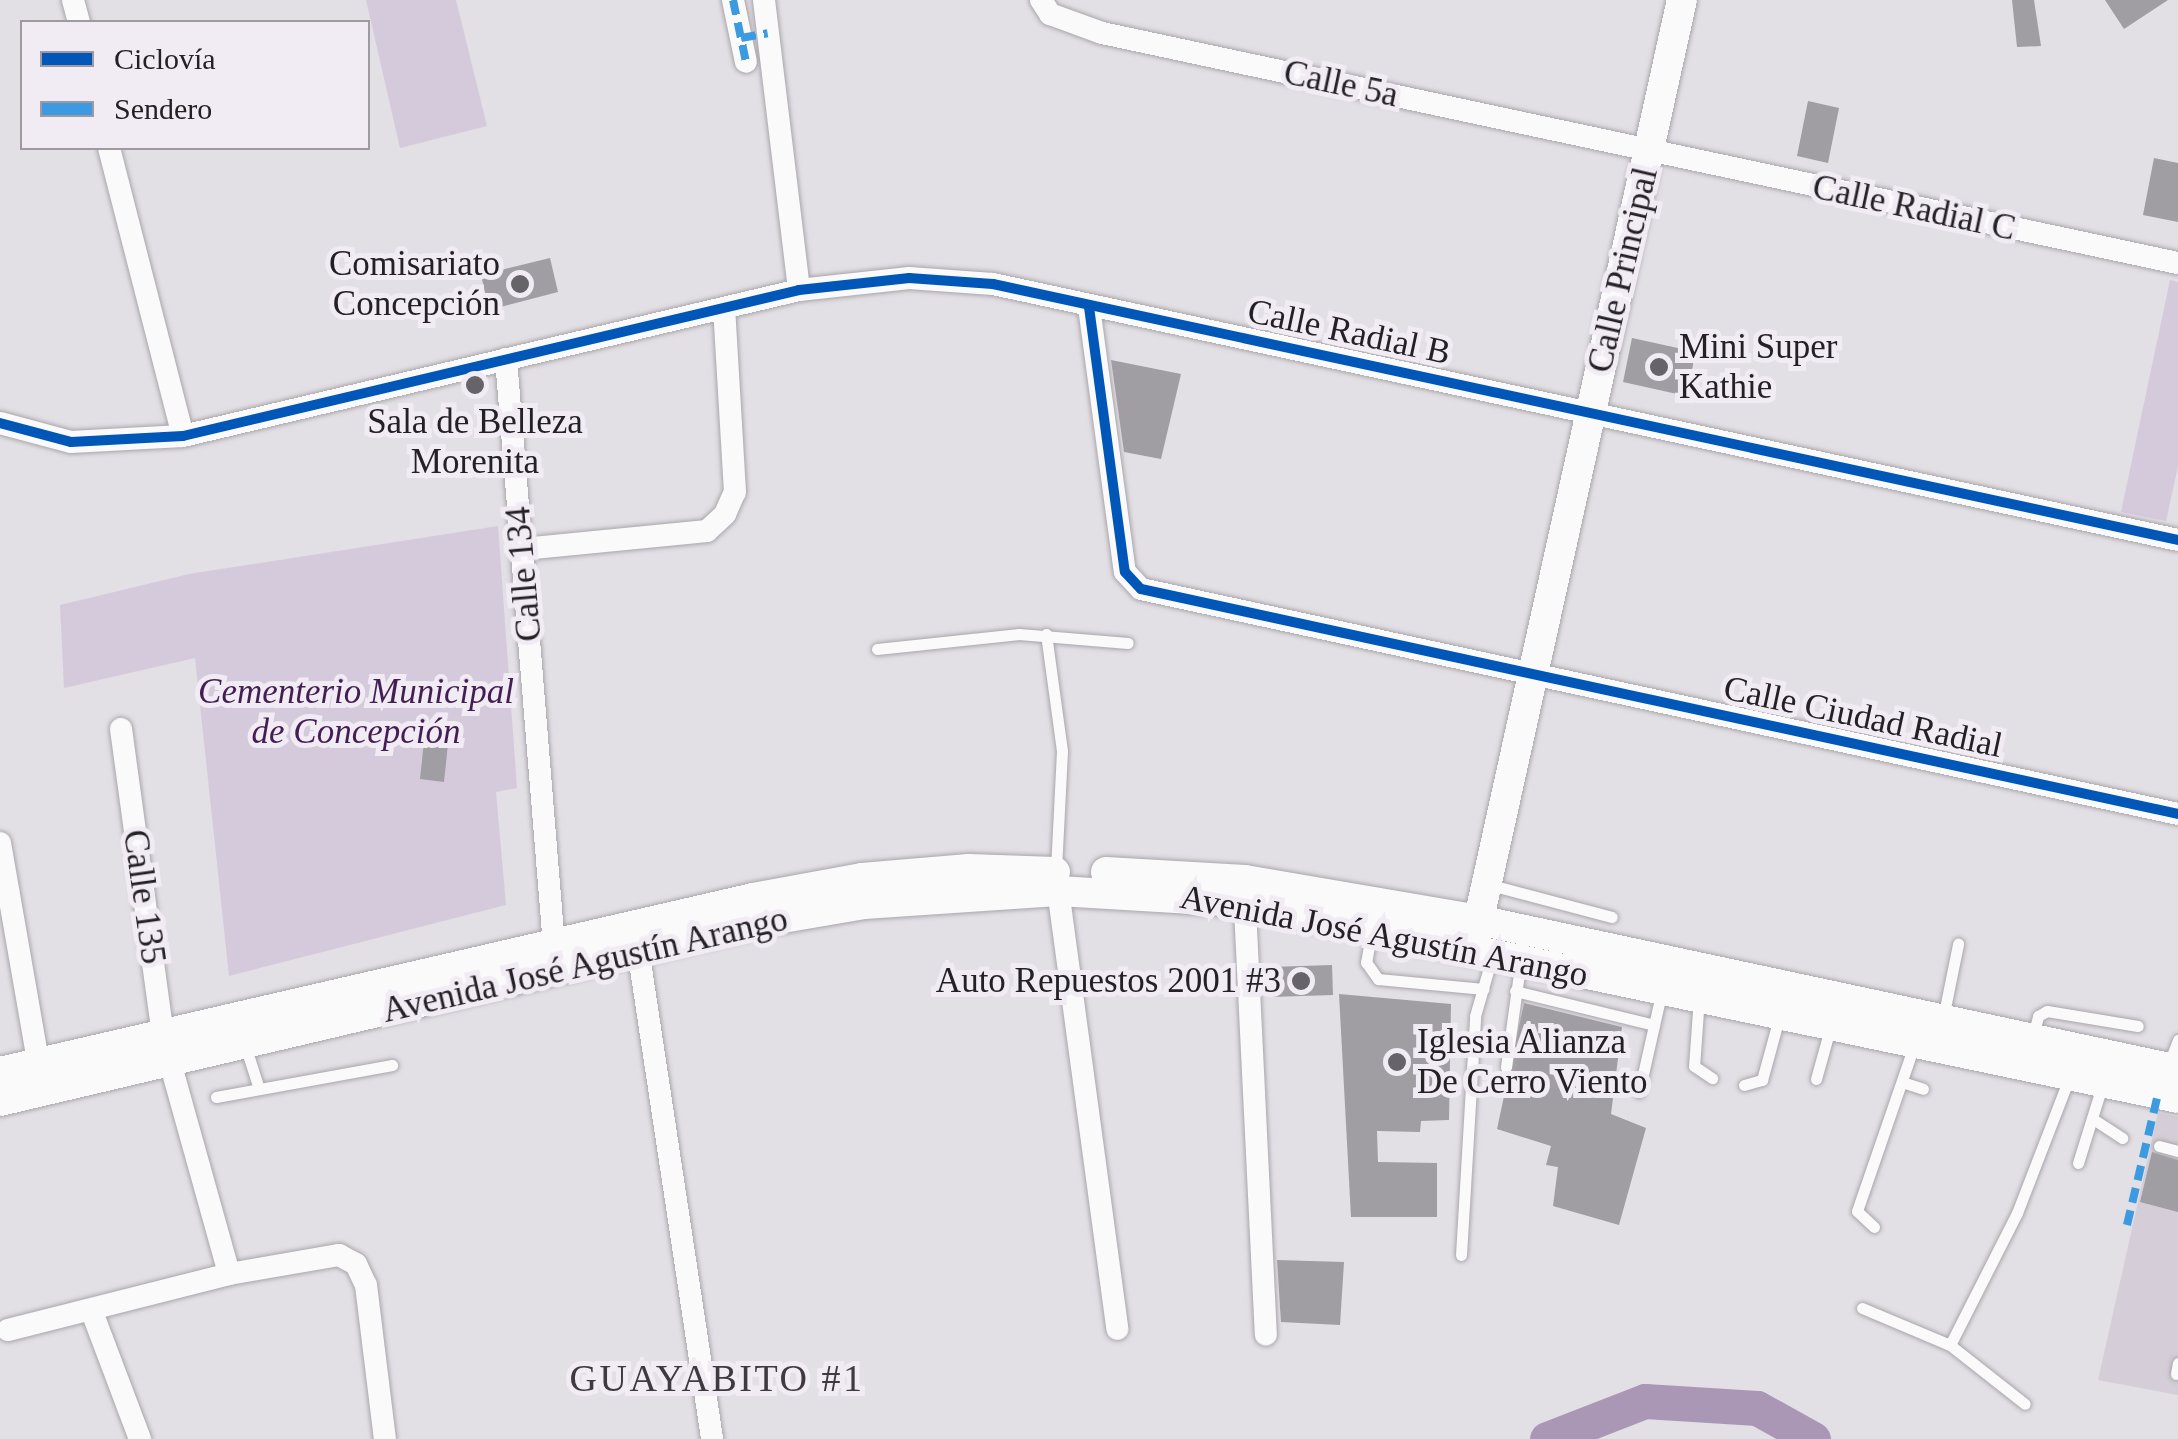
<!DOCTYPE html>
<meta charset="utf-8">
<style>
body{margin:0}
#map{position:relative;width:2178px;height:1439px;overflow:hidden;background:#e2dfe5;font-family:Georgia,serif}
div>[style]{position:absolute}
.built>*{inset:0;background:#d5ced8}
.green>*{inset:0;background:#d5cadc}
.river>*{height:35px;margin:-17.5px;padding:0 17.5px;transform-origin:17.5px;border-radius:17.5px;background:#aa96b5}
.building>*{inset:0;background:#a09ea2}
.roads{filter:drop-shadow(0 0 2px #a9a6ab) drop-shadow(0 0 2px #a9a6ab)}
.lane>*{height:11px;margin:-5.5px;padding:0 5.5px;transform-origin:5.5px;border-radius:5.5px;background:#fbfafb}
.street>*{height:22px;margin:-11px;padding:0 11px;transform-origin:11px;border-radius:11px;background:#fbfafb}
.secondary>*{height:30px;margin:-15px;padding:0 15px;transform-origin:15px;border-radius:15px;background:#fbfafb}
.quiet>*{height:8px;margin-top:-4px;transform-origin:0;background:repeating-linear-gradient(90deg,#3c9be0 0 15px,transparent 0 23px)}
.cycleway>*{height:10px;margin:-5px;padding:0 5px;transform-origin:5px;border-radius:5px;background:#0057b8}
.dots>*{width:28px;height:28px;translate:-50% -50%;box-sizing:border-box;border:5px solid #f1ebf4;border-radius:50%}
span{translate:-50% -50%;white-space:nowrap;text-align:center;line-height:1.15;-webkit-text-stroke:10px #f1ebf4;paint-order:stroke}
.street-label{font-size:35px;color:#232124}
.poi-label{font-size:35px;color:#232124}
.right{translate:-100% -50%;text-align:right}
.left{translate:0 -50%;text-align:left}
.park-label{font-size:35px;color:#431e53;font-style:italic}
.neighbourhood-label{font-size:38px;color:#3f3a41;letter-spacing:2.5px}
.legend{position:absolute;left:20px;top:20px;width:350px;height:130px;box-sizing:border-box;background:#f1ebf4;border:2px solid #9f9aa1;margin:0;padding:12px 18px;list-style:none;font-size:30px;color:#232124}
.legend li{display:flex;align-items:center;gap:20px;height:50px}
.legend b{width:50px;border:2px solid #9f9aa1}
</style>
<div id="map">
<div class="built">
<div style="clip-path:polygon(2158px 1113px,2178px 1117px,2178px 1395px,2098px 1380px)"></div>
</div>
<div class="green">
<div style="clip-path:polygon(366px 0,456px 0,487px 126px,400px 148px)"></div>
<div style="clip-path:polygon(2170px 280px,2178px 282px,2178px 466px,2166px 521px,2121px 512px)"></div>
<div style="clip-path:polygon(498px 526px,517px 788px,496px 792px,506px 905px,229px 976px,195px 658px,64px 688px,60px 605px,189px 574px)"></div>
</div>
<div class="river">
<div style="left:1547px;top:1439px;width:105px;rotate:-21.2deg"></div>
<div style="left:1645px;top:1401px;width:112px;rotate:3.6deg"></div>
<div style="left:1757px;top:1408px;width:64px;rotate:29deg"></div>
</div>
<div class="building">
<div style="clip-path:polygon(2012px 0,2034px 0,2041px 46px,2017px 47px)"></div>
<div style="clip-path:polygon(2105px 0,2168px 0,2124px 29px)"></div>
<div style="clip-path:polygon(1808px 101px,1839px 108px,1828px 163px,1797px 156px)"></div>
<div style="clip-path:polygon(2154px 158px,2178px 163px,2178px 222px,2143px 215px)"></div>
<div style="clip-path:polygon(550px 258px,558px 292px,489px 310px,481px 275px)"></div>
<div style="clip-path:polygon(1632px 338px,1696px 352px,1686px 396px,1623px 382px)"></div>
<div style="clip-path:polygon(1111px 360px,1181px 374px,1161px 459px,1124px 452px)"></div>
<div style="clip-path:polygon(426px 722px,450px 725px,444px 782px,420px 779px)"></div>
<div style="clip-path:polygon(1332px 965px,1333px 995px,1271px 997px,1270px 967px)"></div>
<div style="clip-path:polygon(1339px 994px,1451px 1004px,1449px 1120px,1421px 1121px,1420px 1132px,1377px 1131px,1378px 1162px,1437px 1163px,1437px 1217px,1351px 1217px)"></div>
<div style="clip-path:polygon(1524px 1003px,1622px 1027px,1611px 1114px,1646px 1128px,1619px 1225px,1553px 1206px,1558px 1167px,1546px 1165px,1551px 1146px,1497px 1129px)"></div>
<div style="clip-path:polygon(2152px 1152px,2178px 1160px,2178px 1212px,2140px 1202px)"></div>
<div style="clip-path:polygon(1277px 1260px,1344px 1262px,1340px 1325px,1281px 1322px)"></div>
</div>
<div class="roads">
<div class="lane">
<div style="left:1046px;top:634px;width:118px;rotate:82.2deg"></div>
<div style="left:1062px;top:751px;width:118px;rotate:92.9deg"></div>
<div style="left:877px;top:649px;width:143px;rotate:-6deg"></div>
<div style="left:1019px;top:634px;width:109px;rotate:4.7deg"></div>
<div style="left:1487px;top:884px;width:129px;rotate:14.8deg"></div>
<div style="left:1372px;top:929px;width:34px;rotate:100deg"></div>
<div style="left:1366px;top:962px;width:21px;rotate:55deg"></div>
<div style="left:1378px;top:979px;width:106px;rotate:5.4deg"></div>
<div style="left:1515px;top:991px;width:143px;rotate:13.7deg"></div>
<div style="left:1699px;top:997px;width:69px;rotate:94.1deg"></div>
<div style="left:1694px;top:1066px;width:22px;rotate:34deg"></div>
<div style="left:1943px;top:1018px;width:76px;rotate:-78.5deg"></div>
<div style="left:2032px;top:1039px;width:24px;rotate:-75deg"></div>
<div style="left:2038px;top:1016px;width:10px;rotate:-29deg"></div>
<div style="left:2047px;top:1011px;width:92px;rotate:9.4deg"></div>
<div style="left:245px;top:1045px;width:46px;rotate:72.3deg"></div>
<div style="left:2168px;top:1066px;width:28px;rotate:-69deg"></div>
<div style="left:1506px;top:1067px;width:138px;rotate:-82.1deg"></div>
<div style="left:1816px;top:1079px;width:56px;rotate:-74.5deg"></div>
<div style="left:1902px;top:1082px;width:22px;rotate:18deg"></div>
<div style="left:1744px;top:1085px;width:19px;rotate:-16deg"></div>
<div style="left:1762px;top:1080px;width:64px;rotate:-74.7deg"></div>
<div style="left:1639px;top:1092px;width:105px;rotate:-77.3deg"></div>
<div style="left:216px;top:1097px;width:179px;rotate:-10.3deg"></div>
<div style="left:2093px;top:1119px;width:35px;rotate:33deg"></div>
<div style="left:2159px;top:1146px;width:20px;rotate:15deg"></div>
<div style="left:2078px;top:1163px;width:81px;rotate:-72.7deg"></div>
<div style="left:1874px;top:1227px;width:23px;rotate:-137deg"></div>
<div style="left:1857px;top:1211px;width:176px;rotate:-71deg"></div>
<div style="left:1461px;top:1255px;width:239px;rotate:-86.6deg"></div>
<div style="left:1475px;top:1016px;width:61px;rotate:-73.9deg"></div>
<div style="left:1862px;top:1308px;width:95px;rotate:22.8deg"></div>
<div style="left:1950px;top:1345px;width:95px;rotate:38.2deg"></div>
<div style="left:1950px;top:1345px;width:148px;rotate:-63.1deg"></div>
<div style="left:2017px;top:1213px;width:147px;rotate:-68.9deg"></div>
<div style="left:2176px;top:1374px;width:11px;rotate:-80deg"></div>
</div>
<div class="street">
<div style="left:73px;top:0;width:23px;rotate:75deg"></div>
<div style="left:733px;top:0;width:63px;rotate:78.2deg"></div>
<div style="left:764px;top:0;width:292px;rotate:83.1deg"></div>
<div style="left:1041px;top:0;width:17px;rotate:57deg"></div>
<div style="left:1050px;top:14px;width:55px;rotate:20.1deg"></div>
<div style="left:1102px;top:33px;width:1100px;rotate:12.07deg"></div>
<div style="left:109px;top:148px;width:297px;rotate:75.6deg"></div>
<div style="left:1089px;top:307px;width:267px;rotate:82.3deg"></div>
<div style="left:1125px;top:572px;width:23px;rotate:47deg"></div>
<div style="left:1141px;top:589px;width:1061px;rotate:12.24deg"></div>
<div style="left:506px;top:359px;width:601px;rotate:85.32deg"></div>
<div style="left:0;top:423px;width:73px;rotate:15deg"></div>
<div style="left:71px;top:442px;width:112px;rotate:-3.1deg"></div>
<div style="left:183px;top:436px;width:633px;rotate:-13.33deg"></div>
<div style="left:799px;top:290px;width:111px;rotate:-6.2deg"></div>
<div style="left:909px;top:278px;width:84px;rotate:4.1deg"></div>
<div style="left:993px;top:284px;width:1212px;rotate:12.19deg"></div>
<div style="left:523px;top:549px;width:185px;rotate:-5.6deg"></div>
<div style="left:707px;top:531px;width:25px;rotate:-43deg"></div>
<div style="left:725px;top:514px;width:24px;rotate:-66deg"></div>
<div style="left:735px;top:492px;width:183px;rotate:-93.4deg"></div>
<div style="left:121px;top:729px;width:311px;rotate:82.2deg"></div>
<div style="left:163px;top:1037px;width:246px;rotate:74.4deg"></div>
<div style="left:0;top:843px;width:239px;rotate:80.1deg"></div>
<div style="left:1056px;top:875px;width:458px;rotate:82.3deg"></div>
<div style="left:1244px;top:888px;width:447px;rotate:87.2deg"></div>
<div style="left:638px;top:949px;width:496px;rotate:81.4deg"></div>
<div style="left:92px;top:1312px;width:136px;rotate:69.3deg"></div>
<div style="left:8px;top:1330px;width:228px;rotate:-14.2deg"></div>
<div style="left:229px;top:1274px;width:112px;rotate:-9.8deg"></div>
<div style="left:339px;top:1255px;width:19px;rotate:28deg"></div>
<div style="left:356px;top:1264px;width:23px;rotate:65deg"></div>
<div style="left:366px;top:1285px;width:155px;rotate:83deg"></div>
</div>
<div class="secondary">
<div style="left:1106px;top:872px;width:139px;rotate:3.3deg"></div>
<div style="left:1245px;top:880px;width:236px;rotate:9.7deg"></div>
<div style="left:1478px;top:920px;width:716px;rotate:12.09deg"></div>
<div style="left:1474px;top:941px;width:964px;rotate:-77.54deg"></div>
<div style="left:0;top:1072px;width:773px;rotate:-13.01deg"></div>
<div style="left:753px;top:898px;width:111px;rotate:-10.4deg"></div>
<div style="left:862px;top:878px;width:107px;rotate:-4.8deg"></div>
<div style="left:969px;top:869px;width:86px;rotate:2deg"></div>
<div style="left:0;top:1101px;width:780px;rotate:-13.27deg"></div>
<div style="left:759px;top:922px;width:107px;rotate:-9.7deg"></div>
<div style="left:864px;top:904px;width:194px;rotate:-3.8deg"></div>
<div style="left:1058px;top:891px;width:186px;rotate:3.4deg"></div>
<div style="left:1244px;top:902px;width:954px;rotate:11.85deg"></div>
</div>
</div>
<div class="quiet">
<div style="left:733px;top:0;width:63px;rotate:78.2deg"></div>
<div style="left:741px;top:38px;width:27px;rotate:-10deg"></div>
<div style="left:2127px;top:1225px;width:135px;rotate:-76.7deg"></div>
</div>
<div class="cycleway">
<div style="left:1089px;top:307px;width:267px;rotate:82.3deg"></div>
<div style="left:1125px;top:572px;width:23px;rotate:47deg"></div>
<div style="left:1141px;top:589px;width:1061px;rotate:12.24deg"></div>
<div style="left:0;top:423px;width:73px;rotate:15deg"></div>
<div style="left:71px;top:442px;width:112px;rotate:-3.1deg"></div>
<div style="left:183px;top:436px;width:633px;rotate:-13.33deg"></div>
<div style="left:799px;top:290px;width:111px;rotate:-6.2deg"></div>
<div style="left:909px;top:278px;width:84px;rotate:4.1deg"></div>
<div style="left:993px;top:284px;width:1212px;rotate:12.19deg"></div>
</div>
<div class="dots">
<div style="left:520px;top:284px;background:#666468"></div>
<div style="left:1659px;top:367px;background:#666468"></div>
<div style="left:475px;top:385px;background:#666468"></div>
<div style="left:1301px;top:981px;background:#666468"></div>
<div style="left:1397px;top:1062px;background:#666468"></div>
</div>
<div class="street-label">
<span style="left:1341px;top:84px;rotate:12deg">Calle 5a</span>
<span style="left:1914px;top:208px;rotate:12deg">Calle Radial C</span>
<span style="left:1623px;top:270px;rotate:-77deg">Calle Principal</span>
<span style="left:1349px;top:332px;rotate:12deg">Calle Radial B</span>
<span style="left:524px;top:574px;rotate:-95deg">Calle 134</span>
<span style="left:1863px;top:717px;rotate:12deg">Calle Ciudad Radial</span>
<span style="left:144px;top:897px;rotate:82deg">Calle 135</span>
<span style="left:1384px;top:936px;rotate:11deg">Avenida José Agustín Arango</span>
<span style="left:585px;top:965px;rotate:-13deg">Avenida José Agustín Arango</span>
</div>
<div class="poi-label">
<span class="right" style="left:500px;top:284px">Comisariato<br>Concepción</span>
<span class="left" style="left:1679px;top:367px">Mini Super<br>Kathie</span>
<span style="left:475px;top:442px">Sala de Belleza<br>Morenita</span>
<span class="right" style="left:1281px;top:981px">Auto Repuestos 2001 #3</span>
<span class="left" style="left:1417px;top:1062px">Iglesia Alianza<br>De Cerro Viento</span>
</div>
<div class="park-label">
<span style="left:356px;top:712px">Cementerio Municipal<br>de Concepción</span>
</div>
<div class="neighbourhood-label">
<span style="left:717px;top:1379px">GUAYABITO #1</span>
</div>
<ul class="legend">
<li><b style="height:12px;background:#0057b8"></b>Ciclovía</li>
<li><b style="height:12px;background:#3c9be0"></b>Sendero</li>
</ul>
</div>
